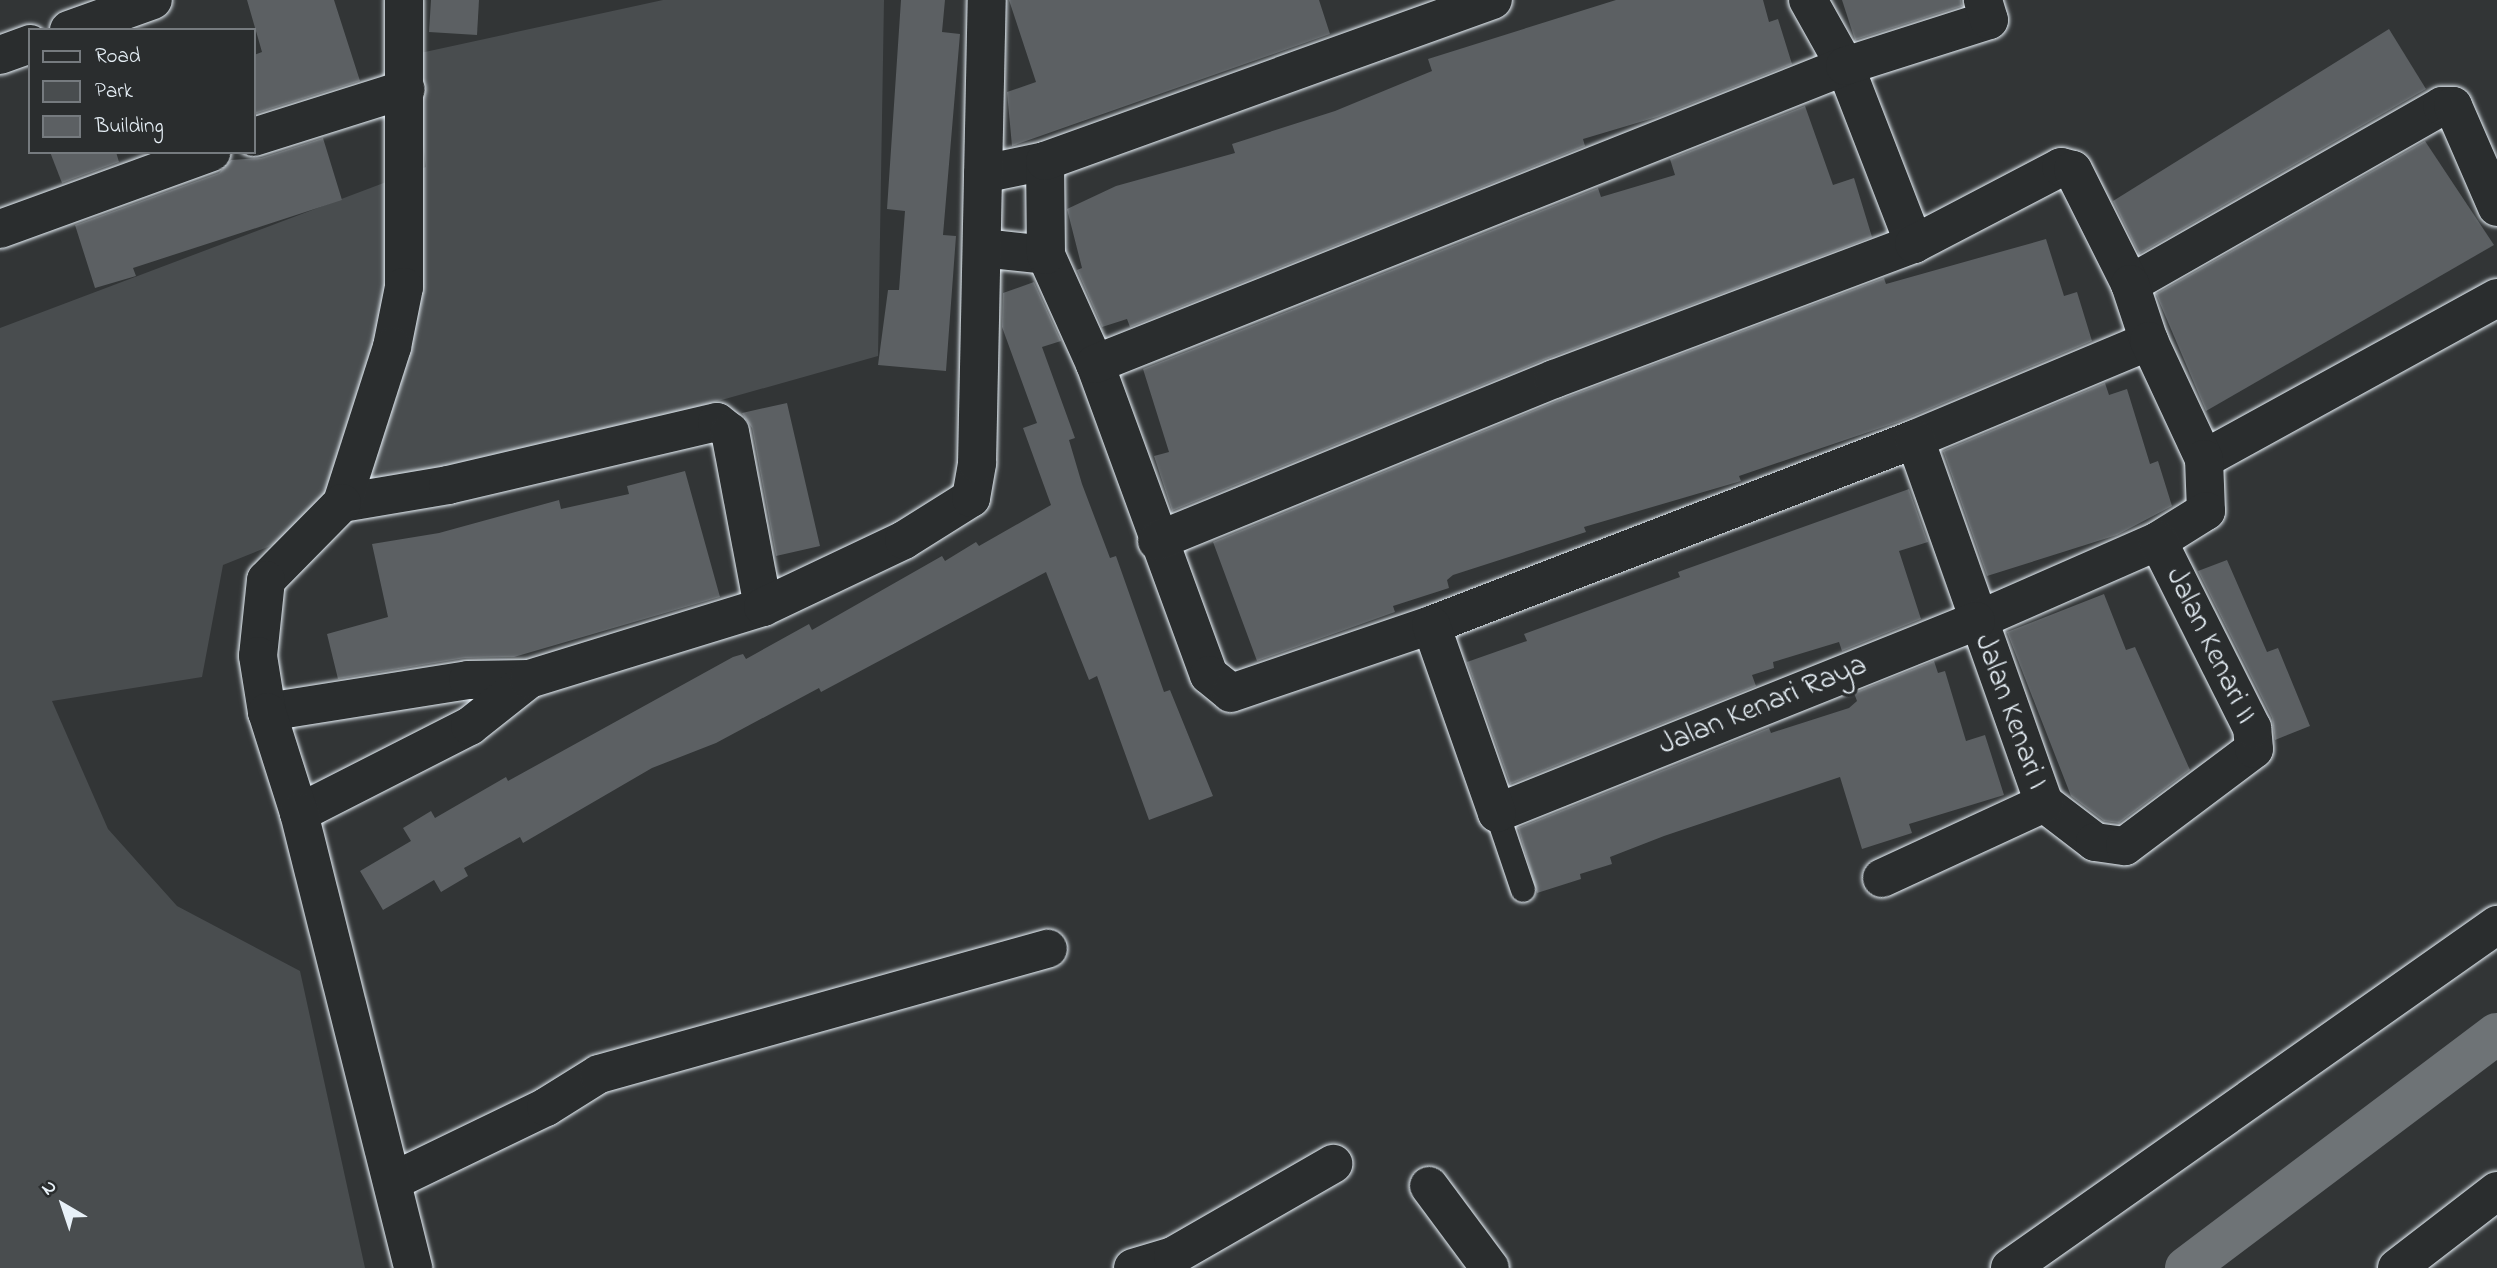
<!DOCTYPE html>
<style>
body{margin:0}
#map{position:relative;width:2497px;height:1268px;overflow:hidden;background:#323536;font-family:"Indie Flower",sans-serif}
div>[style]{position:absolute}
.green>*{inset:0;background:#494d4f}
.canal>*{height:42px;margin:-21px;padding:0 21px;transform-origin:21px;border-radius:21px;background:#6e7376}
.building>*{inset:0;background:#5c6063}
.roads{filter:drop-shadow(0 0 2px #e8f1f8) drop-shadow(0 0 2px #e8f1f8)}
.lane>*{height:24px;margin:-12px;padding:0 12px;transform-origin:12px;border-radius:12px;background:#2a2d2e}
.street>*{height:38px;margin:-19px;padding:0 19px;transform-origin:19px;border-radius:19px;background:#2a2d2e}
.secondary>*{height:38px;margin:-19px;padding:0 19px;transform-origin:19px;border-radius:19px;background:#2a2d2e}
.primary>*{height:38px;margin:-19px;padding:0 19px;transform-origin:19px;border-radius:19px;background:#2a2d2e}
span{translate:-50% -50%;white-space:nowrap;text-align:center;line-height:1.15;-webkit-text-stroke:7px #2a2d2e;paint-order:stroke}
.street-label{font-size:30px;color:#e8f1f8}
.legend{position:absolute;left:28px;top:28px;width:228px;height:126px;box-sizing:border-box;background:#2a2d2e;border:2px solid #767b7f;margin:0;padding:9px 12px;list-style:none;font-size:21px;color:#e8f1f8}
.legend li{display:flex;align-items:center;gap:14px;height:35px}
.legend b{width:35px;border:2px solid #767b7f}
.north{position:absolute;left:28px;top:1170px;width:70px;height:70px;-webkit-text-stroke:5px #2a2d2e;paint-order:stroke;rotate:321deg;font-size:19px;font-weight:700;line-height:28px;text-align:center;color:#e8f1f8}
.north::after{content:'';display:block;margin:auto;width:24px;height:32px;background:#e8f1f8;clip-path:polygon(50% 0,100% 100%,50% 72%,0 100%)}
</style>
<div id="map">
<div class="green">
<div style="clip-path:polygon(663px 0,884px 0,878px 356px,427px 483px,223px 565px,202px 677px,52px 701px,108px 829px,177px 906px,300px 971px,365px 1268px,0 1268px,0 328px,426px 167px,411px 55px)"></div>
</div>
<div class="canal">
<div style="left:2186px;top:1268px;width:389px;rotate:-37deg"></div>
</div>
<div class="building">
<div style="clip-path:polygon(247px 0,334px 0,360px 81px,254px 114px,254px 55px,262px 52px)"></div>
<div style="clip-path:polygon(431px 0,479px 0,477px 35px,429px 32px)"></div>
<div style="clip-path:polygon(901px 0,945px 0,942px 32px,960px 34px,943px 235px,956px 236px,946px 371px,878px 365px,888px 290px,899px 290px,905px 211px,887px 209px)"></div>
<div style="clip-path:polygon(1009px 0,1319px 0,1330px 34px,1012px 146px,1007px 92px,1036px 82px)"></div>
<div style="clip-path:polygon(1616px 0,1763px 0,1769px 22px,1778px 19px,1792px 64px,1657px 117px,1583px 139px,1585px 146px,1130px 327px,1127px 319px,1102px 327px,1077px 270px,1082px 268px,1067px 209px,1116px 186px,1235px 153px,1232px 144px,1335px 111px,1432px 71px,1428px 59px)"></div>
<div style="clip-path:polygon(1842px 0,1961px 0,1962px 6px,1855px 40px)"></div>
<div style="clip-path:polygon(2389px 29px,2426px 89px,2139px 254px,2113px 201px)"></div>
<div style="clip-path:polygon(1805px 106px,1833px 185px,1854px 178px,1872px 237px,1546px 359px,1172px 511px,1154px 456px,1169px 452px,1143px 369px,1598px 188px,1601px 197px,1675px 175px,1670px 159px)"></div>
<div style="clip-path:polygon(323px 138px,342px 200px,133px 268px,136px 276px,95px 288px,75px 225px,219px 173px,231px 160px,261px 158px)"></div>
<div style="clip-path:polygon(2425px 141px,2494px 245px,2206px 411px,2156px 294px)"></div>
<div style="clip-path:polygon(50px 152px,116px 152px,119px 162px,62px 183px)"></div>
<div style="clip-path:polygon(2046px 239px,2064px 296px,2077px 292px,2092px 341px,1901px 421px,1739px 476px,1741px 481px,1584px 527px,1586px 532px,1453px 575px,1447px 580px,1449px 588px,1393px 606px,1395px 612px,1257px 661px,1213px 542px,1562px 399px,1884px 278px,1886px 284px)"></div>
<div style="clip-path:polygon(1034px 282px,1061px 341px,1042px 347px,1075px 438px,1069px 440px,1082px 484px,1110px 558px,1116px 556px,1164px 692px,1170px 690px,1213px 796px,1149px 820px,1097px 676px,1089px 680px,1046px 572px,821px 692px,819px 688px,716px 743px,652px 768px,523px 843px,520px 837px,464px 868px,468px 876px,441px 892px,434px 880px,383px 910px,360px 871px,411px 841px,403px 828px,431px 811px,435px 818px,506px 777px,508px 781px,733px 657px,743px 654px,746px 659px,809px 624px,812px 630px,942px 556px,945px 561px,976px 542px,979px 546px,1051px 505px,1023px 428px,1037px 423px,1002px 327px,1003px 293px)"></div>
<div style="clip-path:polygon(2105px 383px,2109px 395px,2127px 389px,2150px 464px,2158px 461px,2172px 506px,2117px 535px,1987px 576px,1943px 451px)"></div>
<div style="clip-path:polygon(787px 403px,820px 546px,776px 556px,752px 428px,742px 413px)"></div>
<div style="clip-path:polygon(685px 471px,720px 597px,514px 657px,465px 658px,338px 679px,327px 634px,388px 617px,372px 544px,439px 533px,559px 500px,561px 509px,629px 494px,627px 486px)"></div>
<div style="clip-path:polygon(1909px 489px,1928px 542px,1899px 551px,1921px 619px,1842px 651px,1839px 642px,1773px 662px,1774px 668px,1752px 675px,1756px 686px,1510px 784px,1467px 662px,1527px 641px,1524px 634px,1680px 577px,1678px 572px)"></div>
<div style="clip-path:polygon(2227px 560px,2267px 652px,2278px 648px,2310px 726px,2275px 740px,2272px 718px,2198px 571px)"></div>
<div style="clip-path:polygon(2104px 594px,2126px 650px,2135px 647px,2190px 770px,2119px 823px,2104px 821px,2071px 796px,2007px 632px)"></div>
<div style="clip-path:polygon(1934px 661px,1938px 673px,1945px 671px,1966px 741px,1985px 735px,2004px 795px,1909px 824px,1912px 833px,1862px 849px,1840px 777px,1664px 836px,1610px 857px,1612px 864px,1580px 874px,1581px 879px,1537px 893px,1518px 828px,1769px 728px,1771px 733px,1849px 708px,1857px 701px,1854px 693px)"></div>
</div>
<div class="roads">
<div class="lane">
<div style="left:1497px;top:813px;width:81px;rotate:71.3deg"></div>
</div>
<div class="street">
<div style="left:1808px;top:0;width:76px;rotate:60.7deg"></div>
<div style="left:1845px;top:66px;width:191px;rotate:68.8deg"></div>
<div style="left:69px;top:30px;width:89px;rotate:-19.7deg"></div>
<div style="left:0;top:55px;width:32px;rotate:-20deg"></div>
<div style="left:254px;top:137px;width:159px;rotate:-17.5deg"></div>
<div style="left:983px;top:174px;width:63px;rotate:-11.8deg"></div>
<div style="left:0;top:229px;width:225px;rotate:-20deg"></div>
<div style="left:982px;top:248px;width:64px;rotate:6.2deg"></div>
<div style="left:1046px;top:255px;width:120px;rotate:65.8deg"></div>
<div style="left:1095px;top:364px;width:331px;rotate:69.9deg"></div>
<div style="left:1209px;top:675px;width:28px;rotate:39deg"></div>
<div style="left:1231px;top:693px;width:211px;rotate:-18.8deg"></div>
<div style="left:1431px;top:625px;width:519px;rotate:-21.02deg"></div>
<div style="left:1915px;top:439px;width:254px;rotate:-22.7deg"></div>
<div style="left:1046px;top:255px;width:94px;rotate:-90.6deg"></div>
<div style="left:1045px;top:161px;width:476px;rotate:-19.8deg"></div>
<div style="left:2130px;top:284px;width:359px;rotate:-29.7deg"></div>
<div style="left:2442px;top:106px;width:11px"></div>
<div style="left:2453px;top:106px;width:110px;rotate:66.5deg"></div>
<div style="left:1095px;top:364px;width:807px;rotate:-21.67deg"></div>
<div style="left:1845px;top:66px;width:151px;rotate:-17.7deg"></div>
<div style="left:1989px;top:20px;width:21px;rotate:-107deg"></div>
<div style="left:1915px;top:439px;width:386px;rotate:70.5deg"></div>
<div style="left:2204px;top:459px;width:334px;rotate:-28.8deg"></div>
<div style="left:342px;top:503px;width:108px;rotate:-9.6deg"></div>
<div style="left:448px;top:485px;width:276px;rotate:-13.2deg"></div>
<div style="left:717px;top:422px;width:16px;rotate:38deg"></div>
<div style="left:730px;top:432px;width:178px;rotate:79.3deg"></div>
<div style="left:1157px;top:541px;width:429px;rotate:-22.2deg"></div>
<div style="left:1554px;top:379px;width:384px;rotate:-20.6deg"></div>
<div style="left:1914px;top:244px;width:166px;rotate:-27.6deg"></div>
<div style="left:2061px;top:167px;width:12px;rotate:14deg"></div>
<div style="left:2073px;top:170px;width:127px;rotate:63.4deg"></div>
<div style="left:2130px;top:284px;width:60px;rotate:71.6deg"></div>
<div style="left:2149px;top:341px;width:130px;rotate:65deg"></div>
<div style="left:2204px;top:459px;width:52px;rotate:87.8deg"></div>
<div style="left:2206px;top:511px;width:57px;rotate:148deg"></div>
<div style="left:2158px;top:541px;width:199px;rotate:156.3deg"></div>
<div style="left:1976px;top:621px;width:516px;rotate:158.16deg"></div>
<div style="left:1497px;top:813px;width:199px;rotate:-109.3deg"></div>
<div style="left:267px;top:712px;width:204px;rotate:-9deg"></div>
<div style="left:468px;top:680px;width:61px;rotate:-0.9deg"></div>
<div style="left:2044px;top:803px;width:64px;rotate:37.4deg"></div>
<div style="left:2095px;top:842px;width:30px;rotate:8deg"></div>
<div style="left:2125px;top:846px;width:161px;rotate:-36.9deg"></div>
<div style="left:2254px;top:749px;width:21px;rotate:-95deg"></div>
<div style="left:2252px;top:728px;width:209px;rotate:-116.7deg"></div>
<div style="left:299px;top:813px;width:192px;rotate:-27deg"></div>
<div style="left:470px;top:726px;width:75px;rotate:-38.5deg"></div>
<div style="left:529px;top:679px;width:245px;rotate:-17.1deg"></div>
<div style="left:763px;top:607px;width:156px;rotate:-25.4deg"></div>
<div style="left:904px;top:540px;width:79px;rotate:-32.1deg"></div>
<div style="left:971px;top:498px;width:36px;rotate:-80deg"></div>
<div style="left:977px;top:463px;width:463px;rotate:-88.8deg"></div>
<div style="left:1882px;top:878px;width:179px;rotate:-24.8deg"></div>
<div style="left:393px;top:1181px;width:170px;rotate:-25.8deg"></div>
<div style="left:546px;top:1107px;width:62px;rotate:-31.9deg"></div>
<div style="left:599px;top:1074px;width:466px;rotate:-15.6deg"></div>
<div style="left:1429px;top:1186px;width:102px;rotate:53.4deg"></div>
<div style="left:1133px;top:1268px;width:42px;rotate:-16.7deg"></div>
<div style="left:1173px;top:1256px;width:185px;rotate:-29.9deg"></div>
</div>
<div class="secondary">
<div style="left:404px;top:0;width:287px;rotate:90deg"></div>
<div style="left:404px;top:287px;width:61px;rotate:101.3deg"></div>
<div style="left:392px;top:347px;width:164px;rotate:107.8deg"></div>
<div style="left:342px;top:503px;width:108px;rotate:134.6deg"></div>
<div style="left:266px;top:580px;width:76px;rotate:96deg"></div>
<div style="left:258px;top:656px;width:57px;rotate:80.9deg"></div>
<div style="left:267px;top:712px;width:106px;rotate:72.4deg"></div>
<div style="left:299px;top:813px;width:469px;rotate:75.9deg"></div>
<div style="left:2010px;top:1268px;width:596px;rotate:-35.16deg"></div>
</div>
<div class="primary">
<div style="left:2397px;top:1268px;width:126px;rotate:-37.6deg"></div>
</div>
</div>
<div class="street-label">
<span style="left:2210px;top:646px;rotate:64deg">Jalan Kenari II</span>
<span style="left:1763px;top:706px;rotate:-22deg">Jalan Kenari Raya</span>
<span style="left:2010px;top:712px;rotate:70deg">Jalan Kenari I</span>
</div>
<ul class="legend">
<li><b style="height:9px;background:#2a2d2e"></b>Road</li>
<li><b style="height:19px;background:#494d4f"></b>Park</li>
<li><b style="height:19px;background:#5c6063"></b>Building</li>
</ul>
<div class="north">N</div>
</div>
